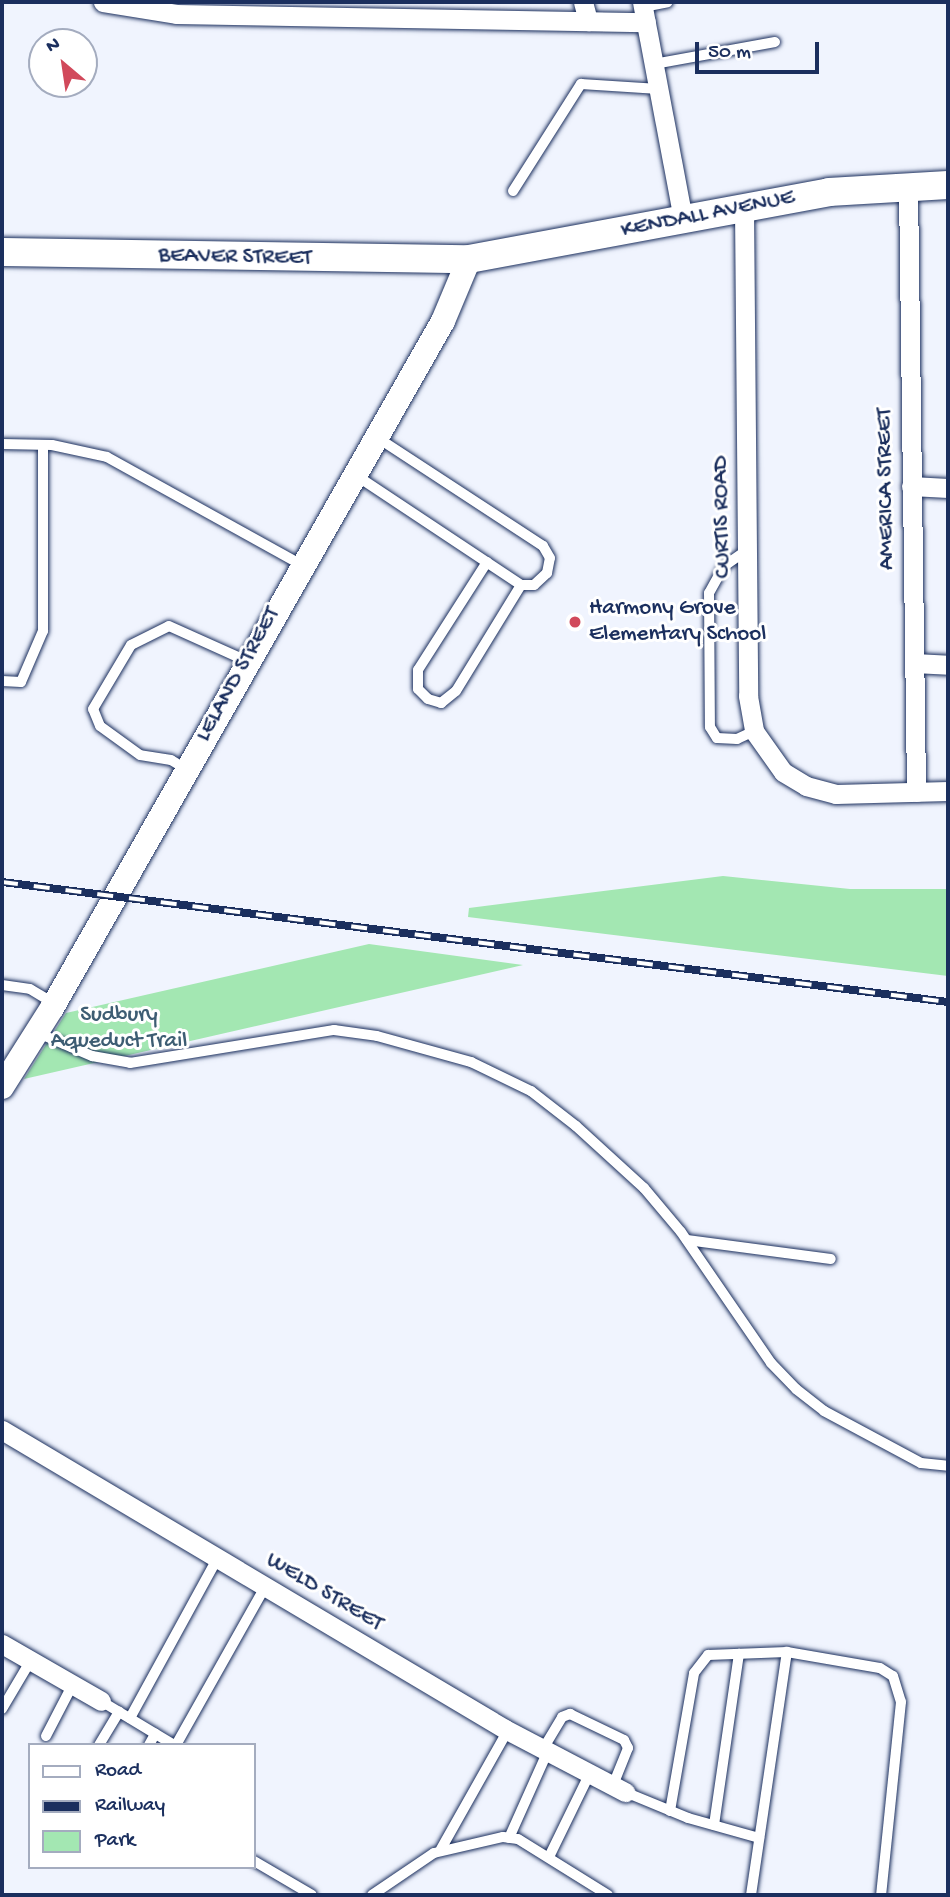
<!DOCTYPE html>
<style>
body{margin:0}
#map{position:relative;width:950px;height:1897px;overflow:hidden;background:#f0f4fe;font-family:"Gochi Hand",sans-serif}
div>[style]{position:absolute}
.green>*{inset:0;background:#a3e7b2}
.roads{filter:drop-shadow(0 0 2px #1b2f5e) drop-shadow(0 0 2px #1b2f5e)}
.service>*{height:10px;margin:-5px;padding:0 5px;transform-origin:5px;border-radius:5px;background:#fff}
.minor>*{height:19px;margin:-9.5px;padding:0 9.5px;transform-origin:9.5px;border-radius:9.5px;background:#fff}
.tertiary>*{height:24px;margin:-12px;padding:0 12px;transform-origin:12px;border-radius:12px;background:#fff}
.secondary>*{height:28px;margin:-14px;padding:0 14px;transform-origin:14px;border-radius:14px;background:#fff}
.rail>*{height:8px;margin-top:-4px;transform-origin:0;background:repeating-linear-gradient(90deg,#fff 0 16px,#1b2f5e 0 32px);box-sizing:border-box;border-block:2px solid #1b2f5e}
.dots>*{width:19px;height:19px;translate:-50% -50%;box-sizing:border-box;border:4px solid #fff;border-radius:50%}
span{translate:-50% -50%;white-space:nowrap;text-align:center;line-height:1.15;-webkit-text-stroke:6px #fff;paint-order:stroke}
.street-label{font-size:23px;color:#1b2f5e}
.poi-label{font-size:23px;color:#1b2f5e}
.left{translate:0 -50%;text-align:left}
.park-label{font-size:23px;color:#3d5d73}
.frame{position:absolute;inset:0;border:4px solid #1b2f5e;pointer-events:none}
.legend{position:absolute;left:28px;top:1743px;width:228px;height:126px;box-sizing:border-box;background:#fff;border:2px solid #a4acbf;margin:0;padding:9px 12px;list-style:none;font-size:21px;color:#1b2f5e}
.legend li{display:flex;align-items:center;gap:14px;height:35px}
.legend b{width:35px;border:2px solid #a4acbf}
.north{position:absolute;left:28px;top:28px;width:70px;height:70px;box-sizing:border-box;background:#fff;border:2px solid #a4acbf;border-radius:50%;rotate:331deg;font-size:19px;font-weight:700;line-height:28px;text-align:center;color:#1b2f5e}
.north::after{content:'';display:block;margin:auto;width:24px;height:32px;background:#d1495b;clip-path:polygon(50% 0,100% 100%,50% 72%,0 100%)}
.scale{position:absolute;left:695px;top:42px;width:124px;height:32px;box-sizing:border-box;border:4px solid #1b2f5e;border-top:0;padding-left:9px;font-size:21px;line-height:24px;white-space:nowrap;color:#1b2f5e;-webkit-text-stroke:5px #fff;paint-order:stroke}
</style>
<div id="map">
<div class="green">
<div style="clip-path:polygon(723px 876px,850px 889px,948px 889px,948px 976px,468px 917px,469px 908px)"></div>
<div style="clip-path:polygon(369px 944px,523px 965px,24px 1079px,66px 1013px)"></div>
</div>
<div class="roads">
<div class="service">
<div style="left:643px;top:7px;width:25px;rotate:-11deg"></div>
<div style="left:654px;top:64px;width:123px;rotate:-10.3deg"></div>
<div style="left:513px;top:191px;width:127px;rotate:-57.6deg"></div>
<div style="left:581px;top:84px;width:78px;rotate:3.7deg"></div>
<div style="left:2px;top:444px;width:50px;rotate:1.1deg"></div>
<div style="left:52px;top:445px;width:56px;rotate:12.3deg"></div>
<div style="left:107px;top:457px;width:221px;rotate:29deg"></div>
<div style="left:357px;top:476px;width:197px;rotate:33.6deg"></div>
<div style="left:521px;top:585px;width:13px"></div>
<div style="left:534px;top:585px;width:18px;rotate:-43deg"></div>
<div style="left:547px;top:573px;width:15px;rotate:-79deg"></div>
<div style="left:550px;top:558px;width:14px;rotate:-120deg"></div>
<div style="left:543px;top:546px;width:197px;rotate:-146.8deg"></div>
<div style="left:747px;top:550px;width:28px;rotate:145deg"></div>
<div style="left:724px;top:566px;width:31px;rotate:119deg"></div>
<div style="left:709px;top:593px;width:134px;rotate:89.6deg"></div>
<div style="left:710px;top:727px;width:13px;rotate:58deg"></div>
<div style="left:717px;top:738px;width:20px;rotate:3deg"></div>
<div style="left:737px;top:739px;width:19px;rotate:-25deg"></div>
<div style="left:487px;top:562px;width:128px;rotate:122.6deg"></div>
<div style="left:418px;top:670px;width:19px;rotate:90deg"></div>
<div style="left:418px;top:689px;width:14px;rotate:45deg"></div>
<div style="left:428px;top:699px;width:14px;rotate:17deg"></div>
<div style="left:441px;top:703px;width:19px;rotate:-39deg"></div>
<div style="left:456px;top:691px;width:124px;rotate:-58.5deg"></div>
<div style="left:2px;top:681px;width:19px;rotate:3deg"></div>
<div style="left:21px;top:682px;width:56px;rotate:-66.7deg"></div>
<div style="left:43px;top:631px;width:186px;rotate:-90deg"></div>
<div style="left:186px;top:769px;width:17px;rotate:-149deg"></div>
<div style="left:171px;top:760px;width:31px;rotate:-171deg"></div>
<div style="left:140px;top:755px;width:49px;rotate:-144.1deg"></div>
<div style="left:100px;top:726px;width:18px;rotate:-112deg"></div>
<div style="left:93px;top:709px;width:74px;rotate:-59.3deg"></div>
<div style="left:131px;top:645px;width:42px;rotate:-26.6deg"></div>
<div style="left:169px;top:626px;width:85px;rotate:24.2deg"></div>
<div style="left:2px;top:985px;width:28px;rotate:8deg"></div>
<div style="left:30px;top:989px;width:27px;rotate:31deg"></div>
<div style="left:38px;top:1033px;width:59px;rotate:23.1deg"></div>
<div style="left:92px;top:1056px;width:39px;rotate:10deg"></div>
<div style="left:130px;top:1063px;width:207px;rotate:-9.2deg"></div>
<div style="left:334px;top:1030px;width:43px;rotate:7.9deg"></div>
<div style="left:377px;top:1036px;width:98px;rotate:15.5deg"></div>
<div style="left:471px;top:1062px;width:67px;rotate:25.8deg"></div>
<div style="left:531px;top:1091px;width:57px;rotate:37.9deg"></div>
<div style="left:576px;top:1126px;width:92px;rotate:42.4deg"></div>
<div style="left:644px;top:1188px;width:57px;rotate:49.9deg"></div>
<div style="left:681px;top:1232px;width:159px;rotate:55.5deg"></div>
<div style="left:771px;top:1363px;width:36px;rotate:46deg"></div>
<div style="left:796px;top:1389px;width:36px;rotate:38deg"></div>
<div style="left:824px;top:1411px;width:110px;rotate:28.2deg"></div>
<div style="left:921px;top:1463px;width:27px;rotate:6deg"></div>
<div style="left:687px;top:1240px;width:145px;rotate:7.5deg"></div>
<div style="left:101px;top:1701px;width:85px;rotate:31.1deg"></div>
<div style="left:2px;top:1709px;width:57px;rotate:-59.4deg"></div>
<div style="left:130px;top:1718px;width:181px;rotate:-61.3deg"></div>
<div style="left:46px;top:1736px;width:59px;rotate:-62.6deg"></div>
<div style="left:99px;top:1745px;width:39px;rotate:-59deg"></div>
<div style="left:149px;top:1745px;width:13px;rotate:-61deg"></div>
<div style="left:176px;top:1745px;width:181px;rotate:-60.6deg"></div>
<div style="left:543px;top:1749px;width:37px;rotate:-59deg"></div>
<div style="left:562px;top:1717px;width:9px;rotate:-21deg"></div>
<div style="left:570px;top:1714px;width:60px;rotate:25.7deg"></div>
<div style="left:624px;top:1740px;width:9px;rotate:63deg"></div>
<div style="left:628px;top:1748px;width:40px;rotate:112deg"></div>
<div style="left:625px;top:1792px;width:68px;rotate:22.4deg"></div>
<div style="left:688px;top:1818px;width:74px;rotate:15.7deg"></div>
<div style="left:670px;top:1811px;width:140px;rotate:-80.1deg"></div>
<div style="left:694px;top:1673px;width:23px;rotate:-52deg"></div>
<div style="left:708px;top:1655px;width:79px;rotate:-2.2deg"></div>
<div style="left:787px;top:1652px;width:94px;rotate:9.8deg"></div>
<div style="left:880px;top:1668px;width:15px;rotate:32deg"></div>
<div style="left:893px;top:1676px;width:27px;rotate:73deg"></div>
<div style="left:901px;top:1702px;width:194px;rotate:95.9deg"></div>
<div style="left:714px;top:1825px;width:173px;rotate:-81.7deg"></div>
<div style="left:509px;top:1838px;width:95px;rotate:-65.9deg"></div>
<div style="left:441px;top:1849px;width:137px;rotate:-60.6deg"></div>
<div style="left:549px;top:1857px;width:93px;rotate:-64deg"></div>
<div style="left:254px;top:1861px;width:67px;rotate:30.4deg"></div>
<div style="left:372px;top:1895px;width:75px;rotate:-34.1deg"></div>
<div style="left:434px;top:1853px;width:71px;rotate:-13.1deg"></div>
<div style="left:503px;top:1837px;width:15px;rotate:8deg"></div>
<div style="left:518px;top:1839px;width:106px;rotate:31.9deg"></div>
<div style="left:751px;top:1895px;width:246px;rotate:-81.6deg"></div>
</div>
<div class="minor">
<div style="left:103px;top:2px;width:74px;rotate:9.3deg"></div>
<div style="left:176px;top:14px;width:470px;rotate:1deg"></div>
<div style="left:583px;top:2px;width:20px;rotate:75deg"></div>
<div style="left:642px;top:2px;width:221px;rotate:79.3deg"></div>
<div style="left:908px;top:186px;width:606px;rotate:89.24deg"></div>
<div style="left:744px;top:208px;width:488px;rotate:89.5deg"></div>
<div style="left:748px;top:696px;width:36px;rotate:80deg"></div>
<div style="left:754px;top:731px;width:50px;rotate:54.7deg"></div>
<div style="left:783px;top:772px;width:27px;rotate:31deg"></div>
<div style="left:806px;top:786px;width:31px;rotate:15deg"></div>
<div style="left:836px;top:794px;width:112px;rotate:-1.5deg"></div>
<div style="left:911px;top:486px;width:37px;rotate:3deg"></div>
<div style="left:914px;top:663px;width:34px;rotate:3deg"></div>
<div style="left:2px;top:1430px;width:585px;rotate:30.73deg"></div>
<div style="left:505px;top:1729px;width:136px;rotate:27.7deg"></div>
<div style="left:2px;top:1644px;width:114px;rotate:29.9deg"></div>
</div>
<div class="tertiary">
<div style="left:2px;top:1087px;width:93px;rotate:-57.7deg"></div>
<div style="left:52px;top:1008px;width:790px;rotate:-60.35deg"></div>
<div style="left:443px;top:321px;width:67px;rotate:-67.2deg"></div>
</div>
<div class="secondary">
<div style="left:2px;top:252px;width:467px;rotate:0.9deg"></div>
<div style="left:469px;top:259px;width:366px;rotate:-10.5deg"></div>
<div style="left:829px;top:192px;width:119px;rotate:-3.4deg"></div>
</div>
</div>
<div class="rail">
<div style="left:2px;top:882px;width:954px;rotate:7.23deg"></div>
</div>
<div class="dots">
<div style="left:575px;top:622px;background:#d1495b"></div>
</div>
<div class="street-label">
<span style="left:708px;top:215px;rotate:-11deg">KENDALL AVENUE</span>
<span style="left:235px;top:258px;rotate:1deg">BEAVER STREET</span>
<span style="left:887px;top:489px;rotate:-91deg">AMERICA STREET</span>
<span style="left:723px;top:517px;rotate:-91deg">CURTIS ROAD</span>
<span style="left:239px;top:675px;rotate:-61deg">LELAND STREET</span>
<span style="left:324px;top:1593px;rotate:31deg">WELD STREET</span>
</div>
<div class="poi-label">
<span class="left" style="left:589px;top:622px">Harmony Grove<br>Elementary School</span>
</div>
<div class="park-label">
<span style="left:119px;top:1029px">Sudbury<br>Aqueduct Trail</span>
</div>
<div class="frame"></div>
<ul class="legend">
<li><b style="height:9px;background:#fff"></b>Road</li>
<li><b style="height:9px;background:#1b2f5e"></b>Railway</li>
<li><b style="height:19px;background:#a3e7b2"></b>Park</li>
</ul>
<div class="north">N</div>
<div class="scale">50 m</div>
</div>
